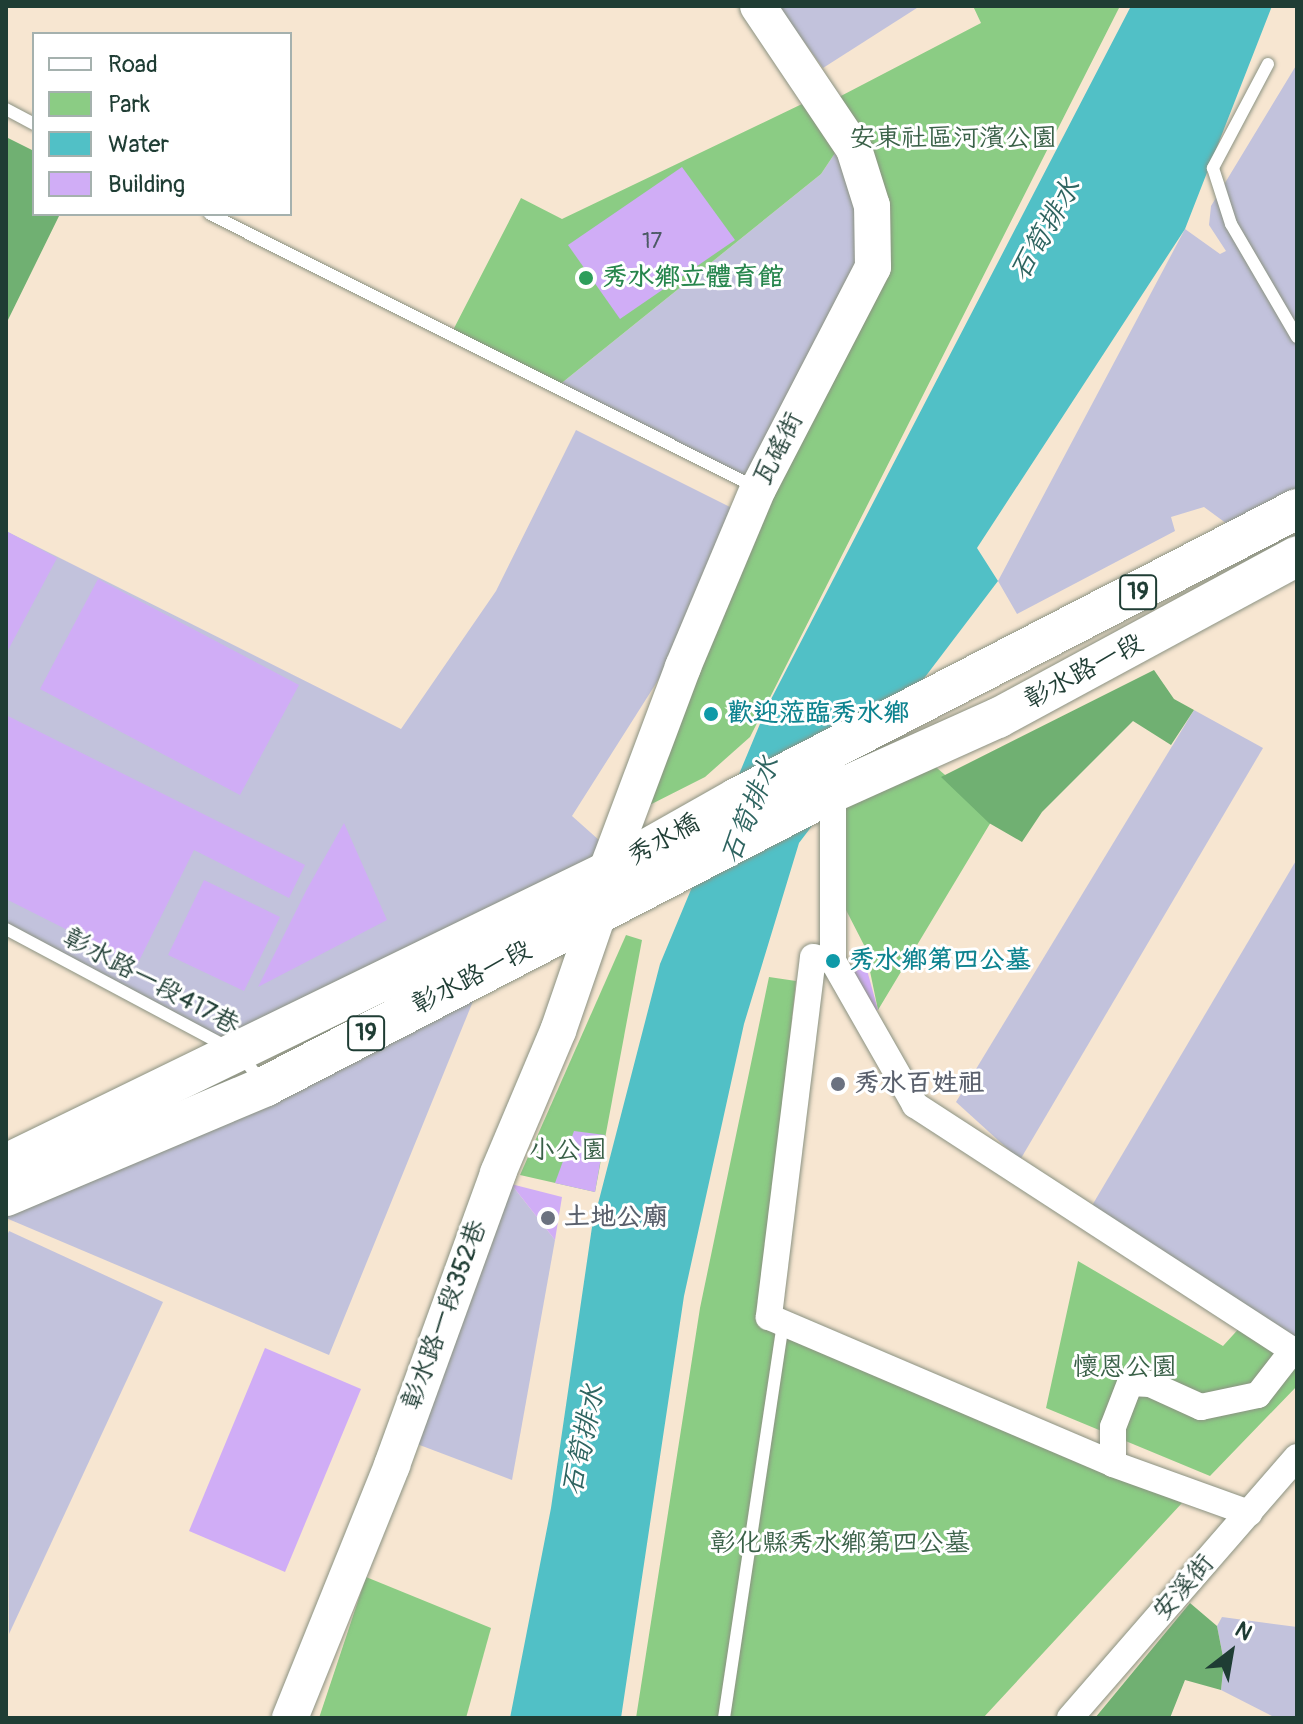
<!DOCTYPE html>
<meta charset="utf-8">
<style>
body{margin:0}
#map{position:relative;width:1303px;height:1724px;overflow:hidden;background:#f7e6d1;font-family:Pangolin,"LXGW WenKai TC",sans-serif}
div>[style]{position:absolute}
.industrial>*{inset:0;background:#c2c2dc}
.green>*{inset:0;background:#8bcc84}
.forest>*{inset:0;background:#70b072}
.water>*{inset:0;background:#51c0c6}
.building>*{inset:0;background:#d0adf6}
.roads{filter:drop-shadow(0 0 2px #8b9282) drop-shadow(0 0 2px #8b9282)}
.lane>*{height:12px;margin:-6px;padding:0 6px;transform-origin:6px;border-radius:6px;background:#fff}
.street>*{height:26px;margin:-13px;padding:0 13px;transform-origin:13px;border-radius:13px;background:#fff}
.secondary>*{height:36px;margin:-18px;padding:0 18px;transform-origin:18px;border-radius:18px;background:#fff}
.primary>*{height:40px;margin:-20px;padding:0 20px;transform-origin:20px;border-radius:20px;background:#fff}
.dots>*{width:22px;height:22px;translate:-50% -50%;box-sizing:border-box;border:4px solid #fff;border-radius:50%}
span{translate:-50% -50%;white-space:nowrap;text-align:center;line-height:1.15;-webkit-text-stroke:6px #fff;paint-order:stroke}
.number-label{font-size:22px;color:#4b5964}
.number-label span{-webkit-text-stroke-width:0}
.shield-label span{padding:2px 6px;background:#fff;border:2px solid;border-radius:6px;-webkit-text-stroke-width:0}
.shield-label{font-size:24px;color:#1f3d34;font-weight:700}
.park-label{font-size:26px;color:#3a6148}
.leisure-label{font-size:26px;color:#27864d;font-weight:700}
.left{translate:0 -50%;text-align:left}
.street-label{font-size:26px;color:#1f3d34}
.culture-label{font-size:26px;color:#0d838f;font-weight:700}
.worship-label{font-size:26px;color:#5b616d;font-weight:700}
.water-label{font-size:28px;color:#2e6460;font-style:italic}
.frame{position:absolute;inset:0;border:8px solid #1f3d34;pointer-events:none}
.legend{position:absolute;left:32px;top:32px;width:260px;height:184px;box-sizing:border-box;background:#fff;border:2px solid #a5b1ae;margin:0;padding:10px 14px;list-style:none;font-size:24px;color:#1f3d34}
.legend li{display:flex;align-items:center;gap:16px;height:40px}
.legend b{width:40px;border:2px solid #a5b1ae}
.north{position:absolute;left:1191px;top:1612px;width:80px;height:80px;-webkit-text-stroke:6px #fff;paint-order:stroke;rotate:31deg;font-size:22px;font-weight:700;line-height:32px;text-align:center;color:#1f3d34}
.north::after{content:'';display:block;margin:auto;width:28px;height:36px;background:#1f3d34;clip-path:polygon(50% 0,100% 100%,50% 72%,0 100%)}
</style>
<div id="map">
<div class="industrial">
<div style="clip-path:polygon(778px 6px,920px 6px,823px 68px)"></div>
<div style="clip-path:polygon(1297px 64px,1297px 499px,1234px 529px,1204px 507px,1171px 517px,1175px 531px,1017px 614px,998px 581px,1185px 229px,1220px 254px,1226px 251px,1209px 225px,1211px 206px)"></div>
<div style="clip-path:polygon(835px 153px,849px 174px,872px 245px,757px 491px,553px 390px,821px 174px)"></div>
<div style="clip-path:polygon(576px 430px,742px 513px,662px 674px,572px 816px,609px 849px,233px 1049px,6px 931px,6px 531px,401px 729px,496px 591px)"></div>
<div style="clip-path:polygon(1194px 710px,1263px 748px,1020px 1160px,956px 1102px)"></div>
<div style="clip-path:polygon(1297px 859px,1297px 1354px,1087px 1214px)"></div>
<div style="clip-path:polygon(480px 984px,329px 1355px,6px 1218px,6px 1217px)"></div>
<div style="clip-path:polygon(511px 1184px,555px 1240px,512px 1480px,417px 1444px)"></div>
<div style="clip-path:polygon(9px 1231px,163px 1302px,9px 1634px,6px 1238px)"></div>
<div style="clip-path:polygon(1222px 1617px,1297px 1627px,1297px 1718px,1276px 1718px,1221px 1690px,1224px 1662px,1217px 1626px)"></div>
</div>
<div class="green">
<div style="clip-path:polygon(973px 6px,1120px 6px,750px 737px,705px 777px,616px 822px,879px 281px,837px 98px,981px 23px)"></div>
<div style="clip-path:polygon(802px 104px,835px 153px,821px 174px,553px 390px,449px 338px,521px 198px,562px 219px)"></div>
<div style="clip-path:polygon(923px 756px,994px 817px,878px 1010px,865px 947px,846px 910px,843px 796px)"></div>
<div style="clip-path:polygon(626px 935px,642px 940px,595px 1192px,520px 1175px)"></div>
<div style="clip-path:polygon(769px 977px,796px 981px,759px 1323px,1182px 1503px,983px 1718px,636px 1718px,700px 1308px)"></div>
<div style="clip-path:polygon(1078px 1261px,1223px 1346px,1243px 1324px,1297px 1361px,1297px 1386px,1210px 1476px,1046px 1408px)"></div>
<div style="clip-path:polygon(366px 1577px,491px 1628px,466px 1718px,319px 1718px)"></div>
</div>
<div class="forest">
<div style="clip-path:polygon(6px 137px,34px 151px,34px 214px,60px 214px,6px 324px)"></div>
<div style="clip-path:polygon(1154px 670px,1174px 699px,1194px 710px,1171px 745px,1133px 721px,1042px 812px,1022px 842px,989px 823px,941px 777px)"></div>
<div style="clip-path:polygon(1190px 1603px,1217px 1626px,1224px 1662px,1221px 1690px,1185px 1680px,1170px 1718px,1095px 1718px)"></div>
</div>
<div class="water">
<div style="clip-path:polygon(1131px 6px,1272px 6px,1185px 229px,977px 548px,998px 581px,799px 843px,744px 1024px,684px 1296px,621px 1718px,510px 1718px,551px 1508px,592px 1227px,660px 964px,767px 707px)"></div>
</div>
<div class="building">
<div style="clip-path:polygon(682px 167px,735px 240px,620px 319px,568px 245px)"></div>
<div style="clip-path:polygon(6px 531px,57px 558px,6px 654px)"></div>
<div style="clip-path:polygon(98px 579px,299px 685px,240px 795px,40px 689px)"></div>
<div style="clip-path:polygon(6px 715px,305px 865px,289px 898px,194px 850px,137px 965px,6px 899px)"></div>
<div style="clip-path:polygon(344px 823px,387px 920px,258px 987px,307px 889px)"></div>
<div style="clip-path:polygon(204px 880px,280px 917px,244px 991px,168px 955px)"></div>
<div style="clip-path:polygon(848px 970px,867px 970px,878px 1010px,867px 1012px)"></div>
<div style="clip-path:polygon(574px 1131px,605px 1135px,595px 1192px,555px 1183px)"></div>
<div style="clip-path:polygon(511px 1184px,562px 1197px,555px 1240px)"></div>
<div style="clip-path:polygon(265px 1348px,361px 1389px,285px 1572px,189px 1531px)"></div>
</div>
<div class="roads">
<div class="lane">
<div style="left:1268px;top:64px;width:118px;rotate:117.9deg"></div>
<div style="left:1213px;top:168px;width:59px;rotate:72.2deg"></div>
<div style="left:1231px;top:224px;width:131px;rotate:59.7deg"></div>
<div style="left:6px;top:109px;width:32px;rotate:28deg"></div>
<div style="left:210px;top:214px;width:610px;rotate:26.61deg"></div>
<div style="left:6px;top:929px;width:265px;rotate:28.1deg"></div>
<div style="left:240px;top:1054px;width:36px;rotate:52deg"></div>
<div style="left:724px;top:1718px;width:399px;rotate:-81.5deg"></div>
</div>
<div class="street">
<div style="left:833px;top:792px;width:169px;rotate:90deg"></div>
<div style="left:833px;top:961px;width:166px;rotate:60.3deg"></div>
<div style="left:915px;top:1105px;width:455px;rotate:33deg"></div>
<div style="left:833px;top:961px;width:20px;rotate:-169deg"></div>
<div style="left:813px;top:957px;width:363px;rotate:97deg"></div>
<div style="left:769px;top:1317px;width:374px;rotate:23.1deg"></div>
<div style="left:1113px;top:1464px;width:145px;rotate:19.8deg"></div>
<div style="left:1113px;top:1464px;width:37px;rotate:-90deg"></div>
<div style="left:1113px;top:1427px;width:47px;rotate:-68.9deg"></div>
<div style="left:1130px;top:1383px;width:20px;rotate:3deg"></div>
<div style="left:1150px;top:1384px;width:56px;rotate:24.3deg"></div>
<div style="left:1201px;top:1407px;width:58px;rotate:-11.9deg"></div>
<div style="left:1258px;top:1395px;width:57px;rotate:-52.1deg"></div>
<div style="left:1070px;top:1718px;width:346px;rotate:-49deg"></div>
</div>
<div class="secondary">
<div style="left:290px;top:1718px;width:273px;rotate:-68deg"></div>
<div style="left:392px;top:1465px;width:311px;rotate:-70deg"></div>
<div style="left:498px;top:1173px;width:154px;rotate:-67.1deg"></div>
<div style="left:558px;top:1031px;width:126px;rotate:-71deg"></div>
<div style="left:599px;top:912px;width:41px;rotate:-80.1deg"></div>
<div style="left:606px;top:872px;width:219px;rotate:-69.4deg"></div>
<div style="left:683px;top:667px;width:193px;rotate:-67.2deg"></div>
<div style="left:758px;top:489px;width:250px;rotate:-62.6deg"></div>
<div style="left:873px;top:267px;width:61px;rotate:-90.9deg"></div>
<div style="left:872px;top:206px;width:60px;rotate:-107.5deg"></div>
<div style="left:854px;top:149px;width:172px;rotate:-123.9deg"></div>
</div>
<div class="primary">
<div style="left:6px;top:1164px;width:667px;rotate:-25.95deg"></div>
<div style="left:606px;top:872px;width:150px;rotate:-29.5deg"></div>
<div style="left:737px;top:798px;width:630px;rotate:-27.3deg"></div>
<div style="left:6px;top:1196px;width:282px;rotate:-22.9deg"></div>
<div style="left:266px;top:1086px;width:639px;rotate:-27.41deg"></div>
<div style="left:833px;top:792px;width:181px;rotate:-24.2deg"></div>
<div style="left:998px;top:718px;width:340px;rotate:-28.4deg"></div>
</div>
</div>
<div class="dots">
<div style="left:586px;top:278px;background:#2e9e5b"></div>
<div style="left:711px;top:714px;background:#0f9aa8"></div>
<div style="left:833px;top:961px;background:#0f9aa8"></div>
<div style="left:838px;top:1084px;background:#6b7280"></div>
<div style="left:548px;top:1218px;background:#6b7280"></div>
</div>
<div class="number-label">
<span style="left:652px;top:242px">17</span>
</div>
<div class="shield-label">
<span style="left:1138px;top:592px">19</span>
<span style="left:366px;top:1033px">19</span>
</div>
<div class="park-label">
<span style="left:953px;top:139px">安東社區河濱公園</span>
<span style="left:568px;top:1151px">小公園</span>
<span style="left:1125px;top:1368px">懷恩公園</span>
<span style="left:840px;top:1544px">彰化縣秀水鄉第四公墓</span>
</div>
<div class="leisure-label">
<span class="left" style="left:602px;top:278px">秀水鄉立體育館</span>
</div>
<div class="street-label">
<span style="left:779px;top:449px;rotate:-63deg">瓦磘街</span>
<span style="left:1084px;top:672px;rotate:-28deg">彰水路一段</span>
<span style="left:664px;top:840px;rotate:-29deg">秀水橋</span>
<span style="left:472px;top:978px;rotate:-27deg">彰水路一段</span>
<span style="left:151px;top:982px;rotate:28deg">彰水路一段417巷</span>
<span style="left:445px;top:1315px;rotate:-70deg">彰水路一段352巷</span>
<span style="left:1184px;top:1588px;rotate:-49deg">安溪街</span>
</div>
<div class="culture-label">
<span class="left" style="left:727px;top:714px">歡迎蒞臨秀水鄉</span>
<span class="left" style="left:849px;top:961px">秀水鄉第四公墓</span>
</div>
<div class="worship-label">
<span class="left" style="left:854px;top:1084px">秀水百姓祖</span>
<span class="left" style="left:564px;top:1218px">土地公廟</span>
</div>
<div class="water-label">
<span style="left:1046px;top:230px;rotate:-60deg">石筍排水</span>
<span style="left:751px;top:810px;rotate:-68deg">石筍排水</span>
<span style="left:584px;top:1440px;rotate:-78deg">石筍排水</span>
</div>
<div class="frame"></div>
<ul class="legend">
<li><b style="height:10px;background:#fff"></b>Road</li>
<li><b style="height:22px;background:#8bcc84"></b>Park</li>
<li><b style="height:22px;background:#51c0c6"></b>Water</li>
<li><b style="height:22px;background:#d0adf6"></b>Building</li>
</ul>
<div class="north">N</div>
</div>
